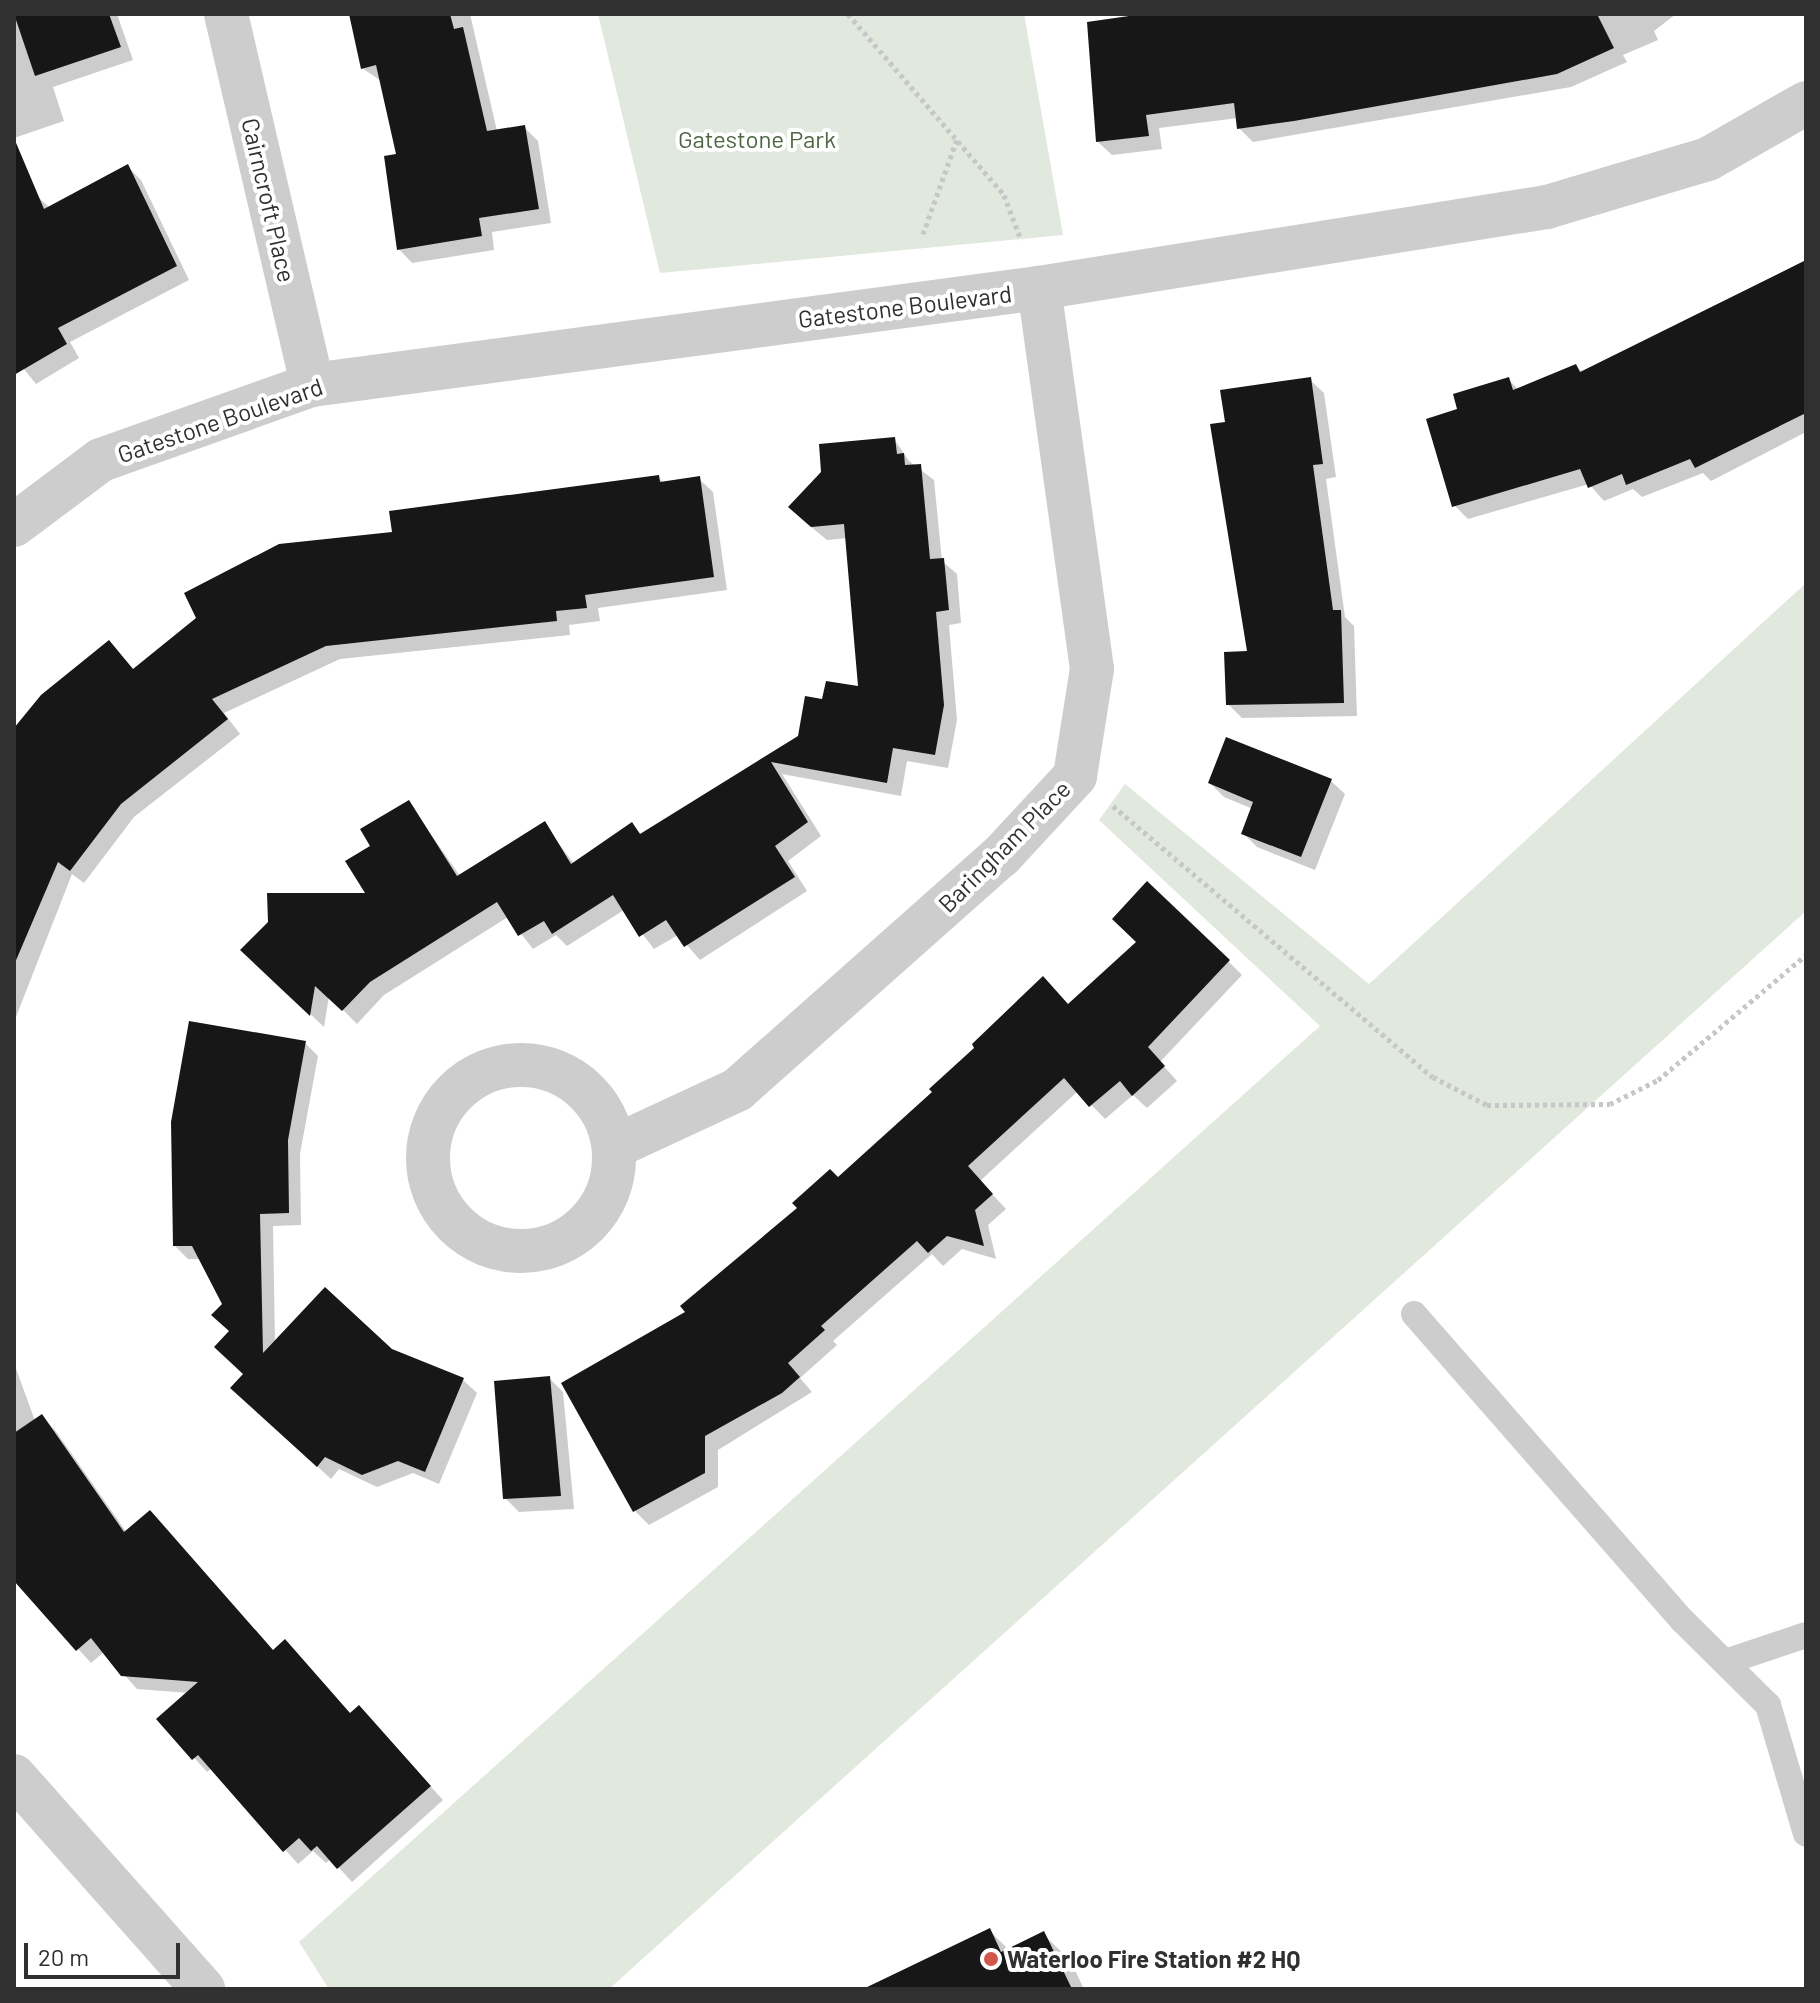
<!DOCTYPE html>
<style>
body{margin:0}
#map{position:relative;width:1820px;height:2003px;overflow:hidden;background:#fff;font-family:Barlow,sans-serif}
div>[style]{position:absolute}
.green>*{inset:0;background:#e1e8dd}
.shadow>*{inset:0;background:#0003}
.building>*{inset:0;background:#171717}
.path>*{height:5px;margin-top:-2.5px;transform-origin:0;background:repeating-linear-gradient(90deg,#c7c7c7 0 4px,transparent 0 8px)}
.lane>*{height:26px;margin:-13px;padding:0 13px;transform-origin:13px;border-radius:13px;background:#cdcdcd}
.street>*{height:44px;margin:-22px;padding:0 22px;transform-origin:22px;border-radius:22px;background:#cdcdcd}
.street>.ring{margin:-22px;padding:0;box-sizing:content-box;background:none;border:44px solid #cdcdcd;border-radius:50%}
.dots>*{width:22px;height:22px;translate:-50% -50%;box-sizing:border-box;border:4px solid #fff;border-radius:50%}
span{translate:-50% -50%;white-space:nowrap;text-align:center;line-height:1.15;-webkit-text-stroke:8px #fff;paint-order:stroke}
.park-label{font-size:24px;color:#4d6743}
.street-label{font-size:24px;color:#303030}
.poi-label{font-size:24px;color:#303030;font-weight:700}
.left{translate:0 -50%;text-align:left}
.frame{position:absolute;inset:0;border:16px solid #303030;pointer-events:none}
.scale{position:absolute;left:24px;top:1943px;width:156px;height:36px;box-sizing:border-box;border:4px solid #303030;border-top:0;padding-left:10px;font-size:24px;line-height:28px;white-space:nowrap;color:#303030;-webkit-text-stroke:6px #fff;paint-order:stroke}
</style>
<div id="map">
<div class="green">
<div style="clip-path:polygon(598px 14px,1024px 14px,1063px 235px,660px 273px)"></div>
<div style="clip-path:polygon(1806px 583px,1806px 911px,609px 1989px,329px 1989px,299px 1942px,1320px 1026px,1099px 820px,1125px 784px,1369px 984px)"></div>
</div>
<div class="shadow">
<div style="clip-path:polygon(14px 14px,117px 14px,133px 60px,53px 87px,64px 121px,14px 138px)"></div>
<div style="clip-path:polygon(350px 14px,470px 14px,497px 131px,524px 127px,538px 141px,551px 223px,492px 232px,494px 250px,412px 263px,399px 249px,399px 155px,381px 81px,362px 68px)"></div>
<div style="clip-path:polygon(1156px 14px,1676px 14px,1654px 31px,1658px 40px,1623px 55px,1627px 62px,1571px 87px,1253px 142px,1239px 128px,1238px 118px,1159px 128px,1162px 149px,1112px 155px,1098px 142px)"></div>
<div style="clip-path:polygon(127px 166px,141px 180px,189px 280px,70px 342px,79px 358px,36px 384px,14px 357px,14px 212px,38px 197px,50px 208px)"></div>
<div style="clip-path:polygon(1806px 260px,1806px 432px,1711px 481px,1703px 473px,1642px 497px,1633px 489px,1604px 501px,1589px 484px,1468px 519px,1454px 505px,1460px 411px,1508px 379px,1519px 390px,1576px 366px,1583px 373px)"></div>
<div style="clip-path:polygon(1310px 380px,1324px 393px,1336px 477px,1326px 479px,1345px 617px,1354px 626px,1357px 716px,1242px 718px,1228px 704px,1249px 653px,1227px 424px)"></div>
<div style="clip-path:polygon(894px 439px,909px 461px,934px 480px,942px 561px,957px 574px,961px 623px,949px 625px,957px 720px,948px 768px,907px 761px,901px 796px,782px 774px,821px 836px,788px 861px,807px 891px,700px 960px,678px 935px,654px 949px,624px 910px,567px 946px,556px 935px,533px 949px,508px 917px,384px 995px,357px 1024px,329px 996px,324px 1027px,257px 964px,369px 895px,373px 846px,409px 803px,460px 876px,544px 824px,574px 864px,632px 825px,642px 835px,800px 737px,824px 701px,860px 689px,847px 538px,827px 540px,804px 521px)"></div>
<div style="clip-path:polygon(658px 477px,664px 483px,699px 479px,713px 492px,727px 590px,598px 608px,600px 621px,569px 625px,570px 635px,340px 659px,224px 713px,240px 734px,134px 817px,84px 883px,72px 874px,14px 1022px,14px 732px,109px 643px,134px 670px,394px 533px)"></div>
<div style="clip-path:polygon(1331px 781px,1345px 794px,1315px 870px,1257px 847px,1243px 833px,1253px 809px,1224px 797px,1210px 783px)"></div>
<div style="clip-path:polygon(1228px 961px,1242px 975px,1160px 1062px,1177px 1081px,1147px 1108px,1133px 1095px,1105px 1119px,1078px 1091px,980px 1181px,1006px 1209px,988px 1225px,996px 1259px,962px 1249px,943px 1266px,932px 1254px,833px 1341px,837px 1345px,800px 1378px,812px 1392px,718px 1450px,718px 1487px,649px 1525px,635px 1511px,564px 1383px,689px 1313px,838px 1180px,1069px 1006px)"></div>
<div style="clip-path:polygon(305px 1043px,318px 1056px,300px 1154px,301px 1225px,273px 1226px,275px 1343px,391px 1350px,463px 1380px,477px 1393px,439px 1484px,413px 1473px,377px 1487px,339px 1469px,331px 1479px,246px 1401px,245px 1375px,224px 1304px,201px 1259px,188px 1259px,175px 1246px)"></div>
<div style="clip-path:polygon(14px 1363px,35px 1421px,41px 1416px,55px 1430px,127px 1533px,351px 1715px,372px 1722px,443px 1800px,352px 1882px,331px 1859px,326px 1863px,313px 1851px,298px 1864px,212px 1768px,207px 1772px,159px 1719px,189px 1693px,137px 1689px,104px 1652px,91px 1663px,14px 1578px)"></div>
<div style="clip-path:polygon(549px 1378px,563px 1392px,574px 1509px,519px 1512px,505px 1498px)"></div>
<div style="clip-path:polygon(989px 1930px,1009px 1950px,1043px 1934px,1070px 1960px,1084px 1989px,923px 1989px)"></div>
</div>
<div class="building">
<div style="clip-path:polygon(14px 14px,109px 14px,121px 47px,35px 76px)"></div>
<div style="clip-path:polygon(349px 14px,450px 14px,454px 29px,463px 27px,487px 131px,525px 125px,539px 209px,479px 218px,482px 236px,397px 250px,384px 156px,396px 154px,376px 65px,361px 69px)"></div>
<div style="clip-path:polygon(1143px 14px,1597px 14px,1614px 48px,1557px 74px,1294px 121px,1237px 129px,1234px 103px,1146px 115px,1149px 136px,1096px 142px,1087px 22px)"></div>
<div style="clip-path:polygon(14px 138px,44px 209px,128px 164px,177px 266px,58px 328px,67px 344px,14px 375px)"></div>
<div style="clip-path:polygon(1806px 260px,1806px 413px,1695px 468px,1690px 459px,1626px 485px,1622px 474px,1588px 488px,1580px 469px,1452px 507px,1426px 419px,1457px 409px,1453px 394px,1509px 377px,1513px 390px,1576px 364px,1580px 372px)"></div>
<div style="clip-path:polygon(1311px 377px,1323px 464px,1313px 465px,1333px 610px,1341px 610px,1344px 703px,1226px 705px,1224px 652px,1247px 651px,1210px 424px,1225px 422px,1220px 390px)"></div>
<div style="clip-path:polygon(895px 437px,897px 454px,904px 453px,905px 465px,921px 464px,930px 559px,944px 558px,949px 610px,936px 612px,944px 705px,935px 755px,893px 748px,887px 783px,771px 762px,808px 822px,775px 846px,795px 877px,684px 947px,666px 920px,639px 937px,613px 895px,552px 934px,544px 921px,518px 936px,497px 902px,370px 982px,342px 1011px,315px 986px,310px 1016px,240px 950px,268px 922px,267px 893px,365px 893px,345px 861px,370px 846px,360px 829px,409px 800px,457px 876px,545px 821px,571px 864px,632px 822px,640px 834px,798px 736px,805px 696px,822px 699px,826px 681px,858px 686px,844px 524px,811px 527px,788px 507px,821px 472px,819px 444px)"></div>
<div style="clip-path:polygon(659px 475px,660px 482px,700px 476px,714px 577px,585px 595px,587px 608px,556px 611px,557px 621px,326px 646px,212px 699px,228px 719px,121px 804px,70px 871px,58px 862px,14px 965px,14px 728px,41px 695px,109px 640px,133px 669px,196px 618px,184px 593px,279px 544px,392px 532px,389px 511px)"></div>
<div style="clip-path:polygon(1226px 737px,1332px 779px,1301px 857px,1241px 834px,1253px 802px,1208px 783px)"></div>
<div style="clip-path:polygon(1147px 881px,1230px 960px,1148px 1047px,1165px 1066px,1132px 1096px,1120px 1081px,1089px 1107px,1064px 1078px,968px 1166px,993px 1194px,975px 1210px,984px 1246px,947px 1236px,928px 1253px,917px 1241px,821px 1326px,825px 1330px,788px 1363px,800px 1377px,782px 1393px,705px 1436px,705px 1473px,633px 1512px,561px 1383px,685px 1312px,680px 1306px,797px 1208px,792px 1203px,830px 1169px,838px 1177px,932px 1092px,929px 1089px,974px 1048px,972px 1044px,1043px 976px,1068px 1004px,1136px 942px,1112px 919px)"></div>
<div style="clip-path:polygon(189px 1021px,306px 1041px,288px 1140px,289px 1213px,260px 1214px,263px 1353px,325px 1287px,392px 1349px,464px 1378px,425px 1472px,398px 1461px,362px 1475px,325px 1457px,317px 1467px,230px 1388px,243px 1374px,214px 1347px,229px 1331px,211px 1315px,222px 1304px,192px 1246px,173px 1246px,171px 1122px)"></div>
<div style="clip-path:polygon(550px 1376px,561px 1496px,503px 1499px,494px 1381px)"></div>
<div style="clip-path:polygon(42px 1414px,124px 1532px,150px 1510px,273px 1650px,285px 1639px,350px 1713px,359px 1705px,431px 1786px,337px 1869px,317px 1846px,311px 1851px,299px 1838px,283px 1852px,198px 1755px,192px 1760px,156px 1719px,198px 1682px,121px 1676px,91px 1638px,76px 1651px,14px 1581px,14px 1433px)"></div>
<div style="clip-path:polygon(990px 1928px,1001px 1952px,1044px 1931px,1072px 1989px,863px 1989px)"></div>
</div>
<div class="path">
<div style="left:848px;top:14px;width:239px;rotate:49.2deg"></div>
<div style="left:1004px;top:195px;width:48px;rotate:69.3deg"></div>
<div style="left:923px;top:234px;width:101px;rotate:-70.3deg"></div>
<div style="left:1113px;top:806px;width:419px;rotate:40.3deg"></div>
<div style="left:1433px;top:1077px;width:61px;rotate:27.4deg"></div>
<div style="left:1487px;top:1105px;width:123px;rotate:-0.5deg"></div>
<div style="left:1610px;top:1104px;width:54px;rotate:-26.6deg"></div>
<div style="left:1658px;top:1080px;width:194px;rotate:-40.2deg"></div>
</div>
<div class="lane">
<div style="left:1414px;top:1314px;width:408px;rotate:48.8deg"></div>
<div style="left:1683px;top:1621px;width:120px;rotate:44.7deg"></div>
<div style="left:1768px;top:1705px;width:134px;rotate:73.6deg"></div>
<div style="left:1725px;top:1662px;width:85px;rotate:-18.4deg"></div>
</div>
<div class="street">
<div style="left:226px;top:14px;width:381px;rotate:76.9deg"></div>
<div style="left:14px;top:525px;width:109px;rotate:-36.8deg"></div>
<div style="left:101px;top:460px;width:224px;rotate:-19.6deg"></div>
<div style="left:312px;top:385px;width:733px;rotate:-7.6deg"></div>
<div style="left:1039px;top:288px;width:514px;rotate:-9.06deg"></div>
<div style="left:1547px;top:207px;width:168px;rotate:-16.6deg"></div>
<div style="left:1708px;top:159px;width:113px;rotate:-29.7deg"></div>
<div class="ring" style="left:428px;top:1065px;width:142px;height:142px"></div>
<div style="left:614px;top:1147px;width:136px;rotate:-24.9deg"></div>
<div style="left:737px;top:1090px;width:353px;rotate:-41.6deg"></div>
<div style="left:1001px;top:856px;width:109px;rotate:-47.2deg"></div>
<div style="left:1075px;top:776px;width:108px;rotate:-81deg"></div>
<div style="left:1092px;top:669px;width:385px;rotate:-97.9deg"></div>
<div style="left:14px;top:1776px;width:285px;rotate:48.4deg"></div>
</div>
<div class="dots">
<div style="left:991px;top:1959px;background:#d05749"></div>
</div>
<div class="park-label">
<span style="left:757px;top:139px">Gatestone Park</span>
</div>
<div class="street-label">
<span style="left:269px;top:200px;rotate:77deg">Cairncroft Place</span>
<span style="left:905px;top:306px;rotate:-7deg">Gatestone Boulevard</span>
<span style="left:220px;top:420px;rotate:-19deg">Gatestone Boulevard</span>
<span style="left:1004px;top:846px;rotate:-45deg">Baringham Place</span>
</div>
<div class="poi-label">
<span class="left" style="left:1007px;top:1959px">Waterloo Fire Station #2 HQ</span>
</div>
<div class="frame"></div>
<div class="scale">20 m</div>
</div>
